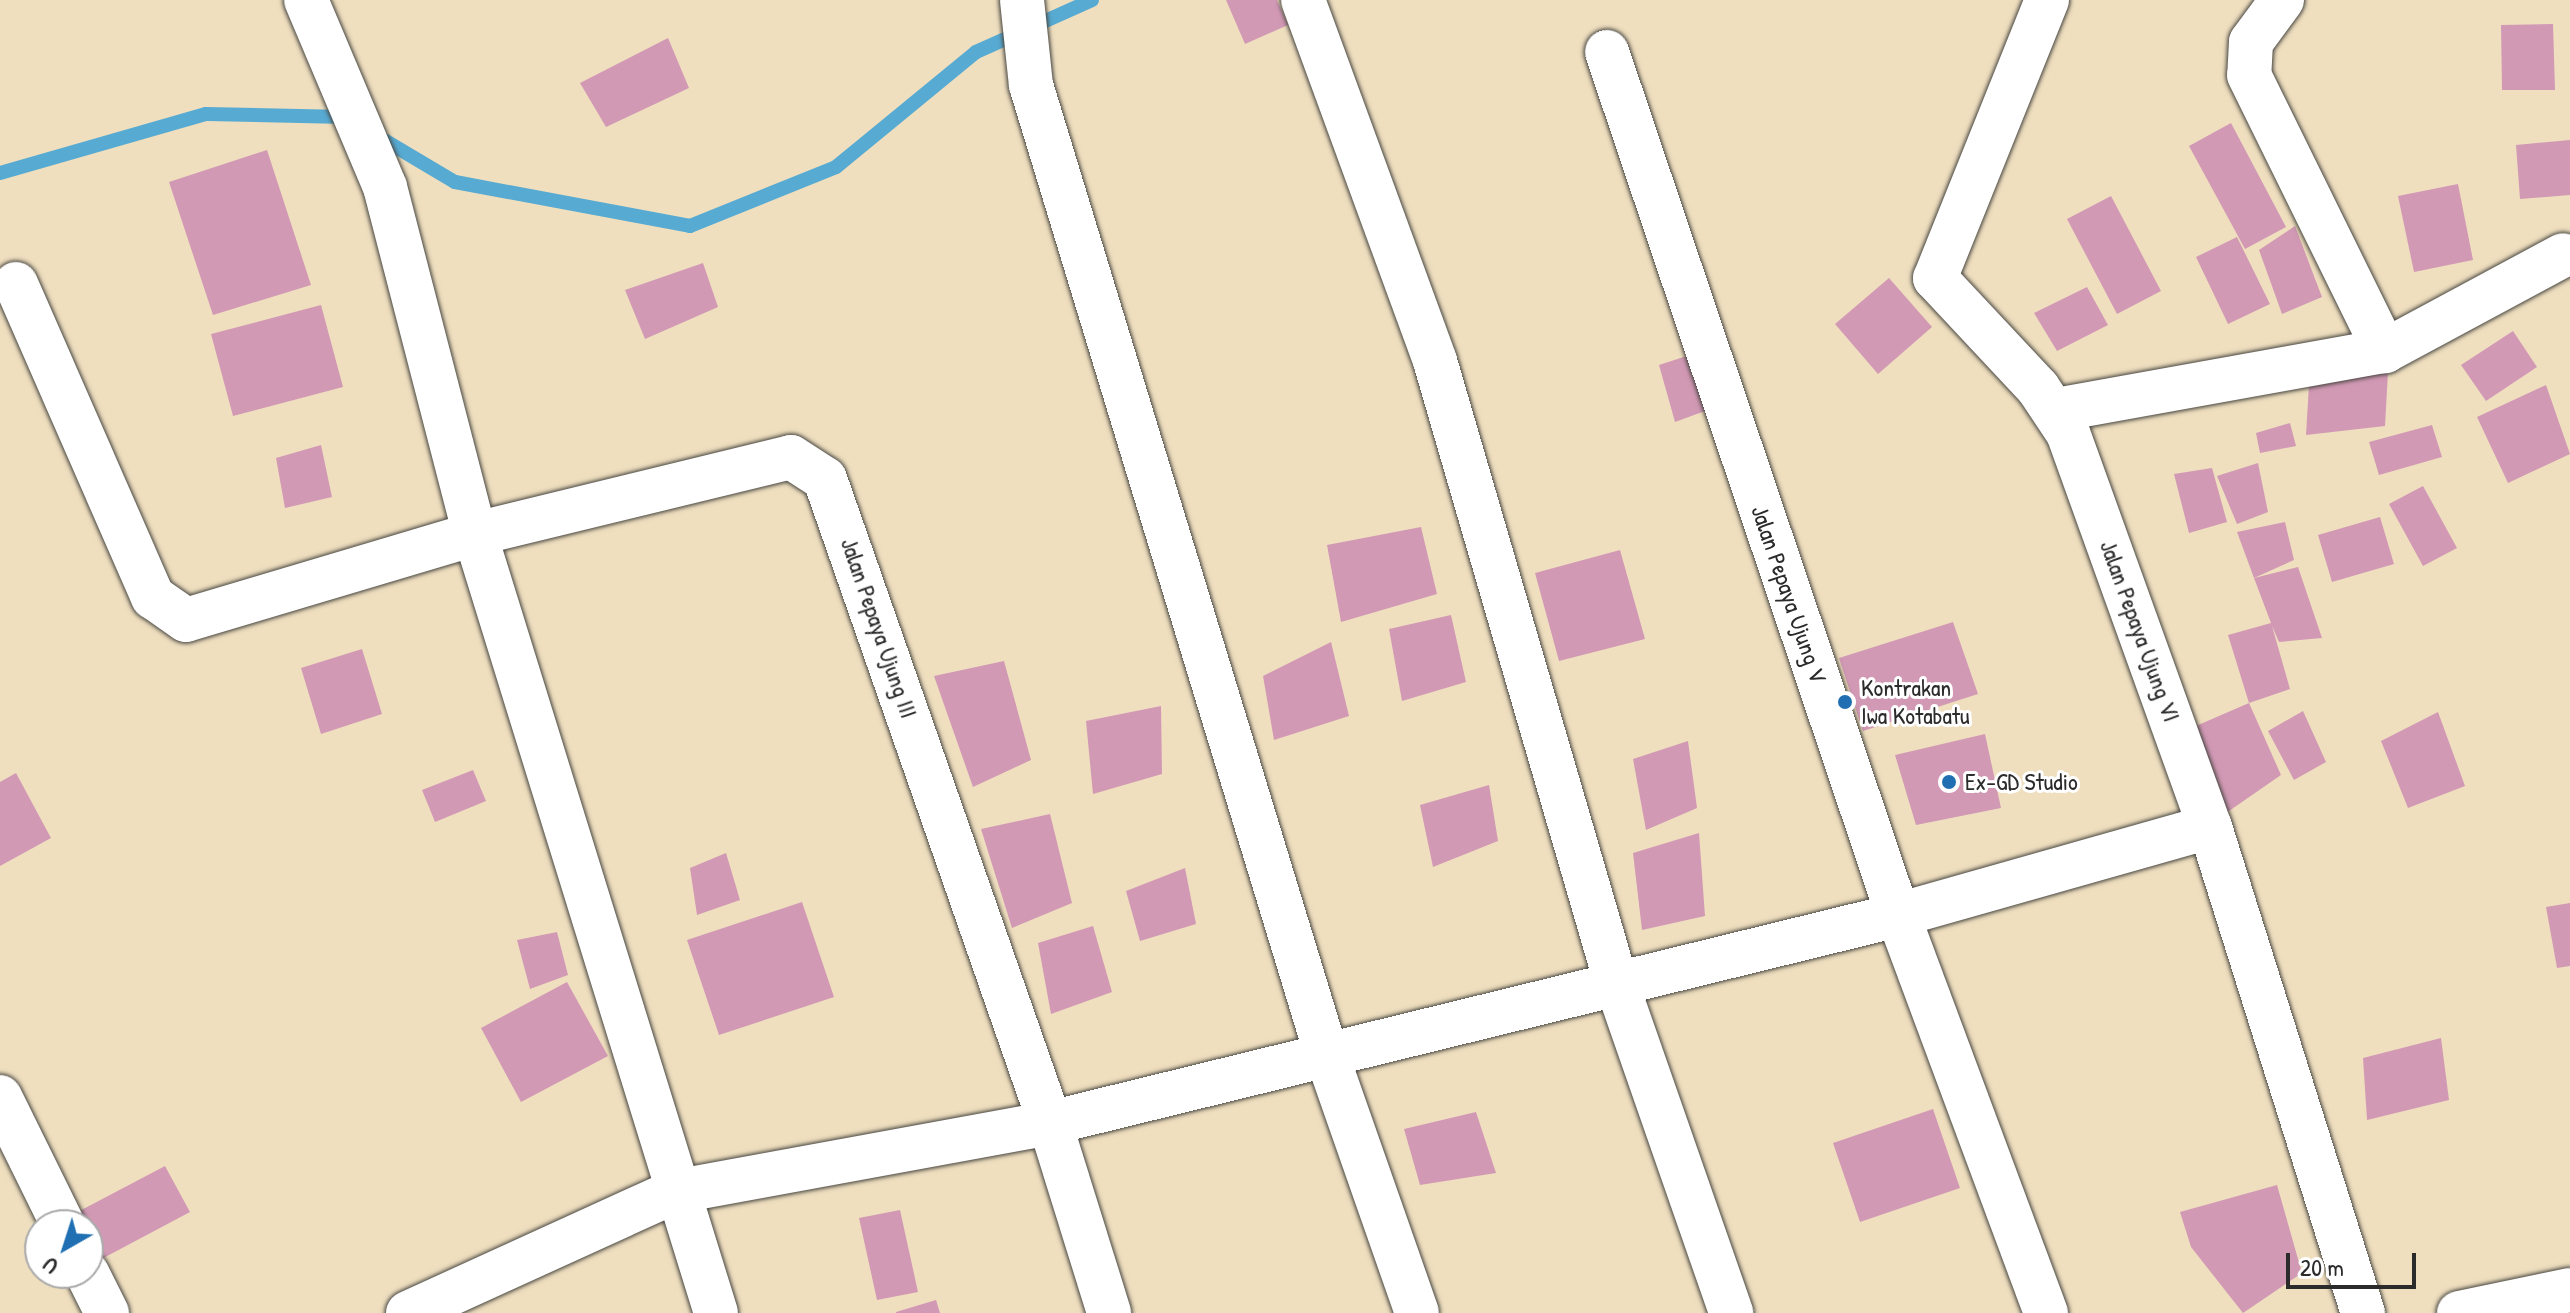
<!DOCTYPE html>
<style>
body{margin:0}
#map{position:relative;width:2570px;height:1313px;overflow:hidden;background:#efdfbf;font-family:"Patrick Hand",sans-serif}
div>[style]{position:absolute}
.stream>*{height:14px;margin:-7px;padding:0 7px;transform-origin:7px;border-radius:7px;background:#57aad2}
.building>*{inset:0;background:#d299b5}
.roads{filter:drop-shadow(0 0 2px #484641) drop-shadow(0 0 2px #484641)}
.minor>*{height:44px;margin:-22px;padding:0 22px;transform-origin:22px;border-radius:22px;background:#fff}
.dots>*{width:22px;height:22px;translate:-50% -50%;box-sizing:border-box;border:4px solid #fff;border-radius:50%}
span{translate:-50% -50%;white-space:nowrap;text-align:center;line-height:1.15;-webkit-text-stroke:6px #fff;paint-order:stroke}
.street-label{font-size:24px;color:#2b2b2b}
.poi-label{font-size:24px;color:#2b2b2b}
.left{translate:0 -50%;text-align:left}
.north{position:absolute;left:24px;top:1209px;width:80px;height:80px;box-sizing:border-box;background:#fff;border:2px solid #aaa;border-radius:50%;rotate:219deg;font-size:22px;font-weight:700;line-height:32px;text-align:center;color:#2b2b2b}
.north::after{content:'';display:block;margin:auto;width:28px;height:36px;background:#1f6fb2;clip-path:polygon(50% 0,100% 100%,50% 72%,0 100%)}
.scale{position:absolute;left:2286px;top:1253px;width:130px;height:36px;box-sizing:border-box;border:4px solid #2b2b2b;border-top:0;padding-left:10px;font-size:24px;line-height:28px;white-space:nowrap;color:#2b2b2b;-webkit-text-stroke:6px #fff;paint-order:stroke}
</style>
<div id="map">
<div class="stream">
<div style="left:374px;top:134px;width:94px;rotate:30.7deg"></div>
<div style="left:455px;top:182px;width:239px;rotate:10.6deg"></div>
<div style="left:690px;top:226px;width:157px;rotate:-22deg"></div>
<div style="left:836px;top:167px;width:181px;rotate:-39.4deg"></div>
<div style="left:976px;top:52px;width:127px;rotate:-24.1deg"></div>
<div style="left:0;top:173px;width:214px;rotate:-16deg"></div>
<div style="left:206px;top:114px;width:140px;rotate:1.2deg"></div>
</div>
<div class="building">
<div style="clip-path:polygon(1226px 0,1277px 0,1288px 25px,1245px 44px)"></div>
<div style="clip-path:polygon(2553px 24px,2555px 90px,2502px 90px,2501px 25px)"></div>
<div style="clip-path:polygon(668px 38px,689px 88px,606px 127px,580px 83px)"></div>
<div style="clip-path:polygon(2231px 123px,2286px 227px,2245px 249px,2189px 146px)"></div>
<div style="clip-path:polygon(2570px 140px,2570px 195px,2520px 199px,2516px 145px)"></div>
<div style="clip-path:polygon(267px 150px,311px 285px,213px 315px,169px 182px)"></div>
<div style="clip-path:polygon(2458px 184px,2473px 260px,2414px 272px,2398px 196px)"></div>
<div style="clip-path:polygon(2111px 196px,2161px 291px,2117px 314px,2067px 219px)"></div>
<div style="clip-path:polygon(2295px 226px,2322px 297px,2282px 314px,2259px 250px)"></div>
<div style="clip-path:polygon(2237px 237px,2270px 304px,2228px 324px,2196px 257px)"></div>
<div style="clip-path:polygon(703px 263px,718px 307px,645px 339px,625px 290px)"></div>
<div style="clip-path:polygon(1889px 278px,1932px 327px,1878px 374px,1835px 324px)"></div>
<div style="clip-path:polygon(2087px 287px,2108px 325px,2057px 351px,2034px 313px)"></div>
<div style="clip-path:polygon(321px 305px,343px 387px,233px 416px,211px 334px)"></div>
<div style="clip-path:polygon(2513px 331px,2537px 367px,2486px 401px,2461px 365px)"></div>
<div style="clip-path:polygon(1702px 351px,1716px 407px,1675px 422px,1659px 365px)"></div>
<div style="clip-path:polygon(2388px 372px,2385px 426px,2306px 435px,2309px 385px)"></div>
<div style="clip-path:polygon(2546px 385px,2570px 454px,2508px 483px,2477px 417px)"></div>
<div style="clip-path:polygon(2290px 423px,2296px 446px,2260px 453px,2256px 433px)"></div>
<div style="clip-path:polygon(2432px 425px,2442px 457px,2379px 475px,2369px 442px)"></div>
<div style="clip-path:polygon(321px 445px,332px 497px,285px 508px,276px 458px)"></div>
<div style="clip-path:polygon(2258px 463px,2268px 512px,2237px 524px,2217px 476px)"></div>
<div style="clip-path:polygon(2212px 468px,2227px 522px,2189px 533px,2174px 474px)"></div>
<div style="clip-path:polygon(2423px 486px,2457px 548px,2423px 566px,2389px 504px)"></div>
<div style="clip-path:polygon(2380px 517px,2394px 564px,2332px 582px,2318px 535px)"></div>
<div style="clip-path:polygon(2285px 522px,2294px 560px,2254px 578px,2237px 532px)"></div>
<div style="clip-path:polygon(1421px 527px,1437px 594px,1341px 622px,1327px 545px)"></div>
<div style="clip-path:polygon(1620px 550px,1645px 639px,1559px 661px,1535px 573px)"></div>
<div style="clip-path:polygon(2298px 567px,2322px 638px,2279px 642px,2272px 626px,2290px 689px,2249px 703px,2228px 635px,2271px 623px,2254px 578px)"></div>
<div style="clip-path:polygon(1451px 615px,1466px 682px,1402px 701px,1389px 629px)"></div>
<div style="clip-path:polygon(1953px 622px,1978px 694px,1863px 731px,1839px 658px)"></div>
<div style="clip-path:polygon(1331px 642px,1349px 716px,1274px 740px,1263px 676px)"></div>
<div style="clip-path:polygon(362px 649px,382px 714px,321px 734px,301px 668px)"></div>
<div style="clip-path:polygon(1004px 661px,1031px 760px,973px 787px,934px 676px)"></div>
<div style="clip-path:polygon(2249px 703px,2281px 775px,2216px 820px,2182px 732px)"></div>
<div style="clip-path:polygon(1161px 706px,1162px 774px,1093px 794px,1086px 721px)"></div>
<div style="clip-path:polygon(2303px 711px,2326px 762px,2294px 780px,2268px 731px)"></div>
<div style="clip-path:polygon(2438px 712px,2465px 786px,2408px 808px,2381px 741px)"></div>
<div style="clip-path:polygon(1985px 734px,2001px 808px,1916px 825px,1895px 755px)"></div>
<div style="clip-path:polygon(1688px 741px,1697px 808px,1646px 830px,1633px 759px)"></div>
<div style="clip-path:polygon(473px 770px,486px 801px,435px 822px,422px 790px)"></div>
<div style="clip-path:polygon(16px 773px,51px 838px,0 866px,0 782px)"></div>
<div style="clip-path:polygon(1489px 785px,1498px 841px,1433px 867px,1420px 805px)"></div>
<div style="clip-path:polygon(1050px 814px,1072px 903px,1012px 928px,981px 829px)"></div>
<div style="clip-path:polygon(1699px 833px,1705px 916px,1642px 930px,1633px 853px)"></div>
<div style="clip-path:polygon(726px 853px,740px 900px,697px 915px,690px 868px)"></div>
<div style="clip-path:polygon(1185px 868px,1196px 924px,1140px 941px,1126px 891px)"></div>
<div style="clip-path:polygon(802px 902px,834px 997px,719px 1035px,687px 940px)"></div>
<div style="clip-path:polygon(2570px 903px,2570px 966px,2557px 968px,2546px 907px)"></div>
<div style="clip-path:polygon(1093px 926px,1112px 992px,1051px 1014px,1038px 943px)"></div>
<div style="clip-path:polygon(557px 932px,568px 975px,530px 989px,517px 940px)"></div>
<div style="clip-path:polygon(567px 982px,608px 1056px,521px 1102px,481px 1028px)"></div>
<div style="clip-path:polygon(2441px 1038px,2449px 1100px,2367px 1120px,2363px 1058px)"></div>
<div style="clip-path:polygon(1933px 1109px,1960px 1188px,1860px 1222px,1833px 1143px)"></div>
<div style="clip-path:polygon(1476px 1112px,1496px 1173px,1420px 1185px,1404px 1129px)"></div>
<div style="clip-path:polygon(165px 1166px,190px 1212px,94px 1263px,88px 1225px,75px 1225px,70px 1216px)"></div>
<div style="clip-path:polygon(2277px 1185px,2302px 1273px,2243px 1313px,2191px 1247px,2180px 1212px)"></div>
<div style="clip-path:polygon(900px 1210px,918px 1292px,877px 1300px,859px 1218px)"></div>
<div style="clip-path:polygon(936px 1300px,940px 1313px,896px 1313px,896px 1312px)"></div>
</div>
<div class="roads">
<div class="minor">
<div style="left:306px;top:0;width:203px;rotate:67.1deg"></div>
<div style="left:385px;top:187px;width:358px;rotate:75.5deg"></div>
<div style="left:475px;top:534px;width:815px;rotate:72.81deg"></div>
<div style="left:1022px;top:0;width:85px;rotate:84deg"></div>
<div style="left:1031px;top:85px;width:1012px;rotate:73.05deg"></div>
<div style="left:1326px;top:1053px;width:275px;rotate:70.7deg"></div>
<div style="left:1303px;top:0;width:384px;rotate:69.9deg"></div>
<div style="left:1435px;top:361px;width:644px;rotate:73.76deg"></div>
<div style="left:1615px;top:979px;width:354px;rotate:70.8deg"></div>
<div style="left:2047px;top:0;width:300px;rotate:111.9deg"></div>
<div style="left:1935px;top:278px;width:151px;rotate:46.9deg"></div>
<div style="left:2038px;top:388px;width:54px;rotate:56.3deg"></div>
<div style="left:2068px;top:433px;width:419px;rotate:70.2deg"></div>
<div style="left:2210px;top:827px;width:510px;rotate:72.53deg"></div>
<div style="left:2282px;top:0;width:52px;rotate:126.4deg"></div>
<div style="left:2251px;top:42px;width:33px;rotate:93deg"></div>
<div style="left:2249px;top:75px;width:308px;rotate:63.8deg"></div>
<div style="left:1607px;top:52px;width:911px;rotate:71.37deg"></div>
<div style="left:1898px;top:915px;width:425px;rotate:69.6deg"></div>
<div style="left:16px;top:284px;width:342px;rotate:66.4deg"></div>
<div style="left:153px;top:597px;width:40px;rotate:34.9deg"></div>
<div style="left:186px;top:620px;width:302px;rotate:-16.6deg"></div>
<div style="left:475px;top:534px;width:325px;rotate:-13.7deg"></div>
<div style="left:791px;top:457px;width:40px;rotate:32.9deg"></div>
<div style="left:825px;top:479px;width:682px;rotate:70.74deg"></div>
<div style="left:1050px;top:1123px;width:199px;rotate:72.7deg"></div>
<div style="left:2056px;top:410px;width:334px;rotate:-10.2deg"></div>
<div style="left:2385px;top:351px;width:202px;rotate:-28.3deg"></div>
<div style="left:0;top:1097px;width:143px;rotate:63.8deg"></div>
<div style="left:87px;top:1273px;width:45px;rotate:63.4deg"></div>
<div style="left:408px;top:1313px;width:292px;rotate:-24.5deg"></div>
<div style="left:674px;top:1192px;width:382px;rotate:-10.4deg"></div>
<div style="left:1050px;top:1123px;width:873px;rotate:-13.78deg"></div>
<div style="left:1898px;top:915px;width:324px;rotate:-15.8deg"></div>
<div style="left:2459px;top:1313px;width:113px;rotate:-11.7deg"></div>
</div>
</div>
<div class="dots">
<div style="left:1845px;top:702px;background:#1f6fb2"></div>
<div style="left:1949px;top:782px;background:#1f6fb2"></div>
</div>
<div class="street-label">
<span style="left:1789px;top:594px;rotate:71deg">Jalan Pepaya Ujung V</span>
<span style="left:879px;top:628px;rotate:71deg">Jalan Pepaya Ujung III</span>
<span style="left:2140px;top:631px;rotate:70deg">Jalan Pepaya Ujung VI</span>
</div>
<div class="poi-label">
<span class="left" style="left:1861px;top:702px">Kontrakan<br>Iwa Kotabatu</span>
<span class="left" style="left:1965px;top:782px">Ex-GD Studio</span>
</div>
<div class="north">U</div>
<div class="scale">20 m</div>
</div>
